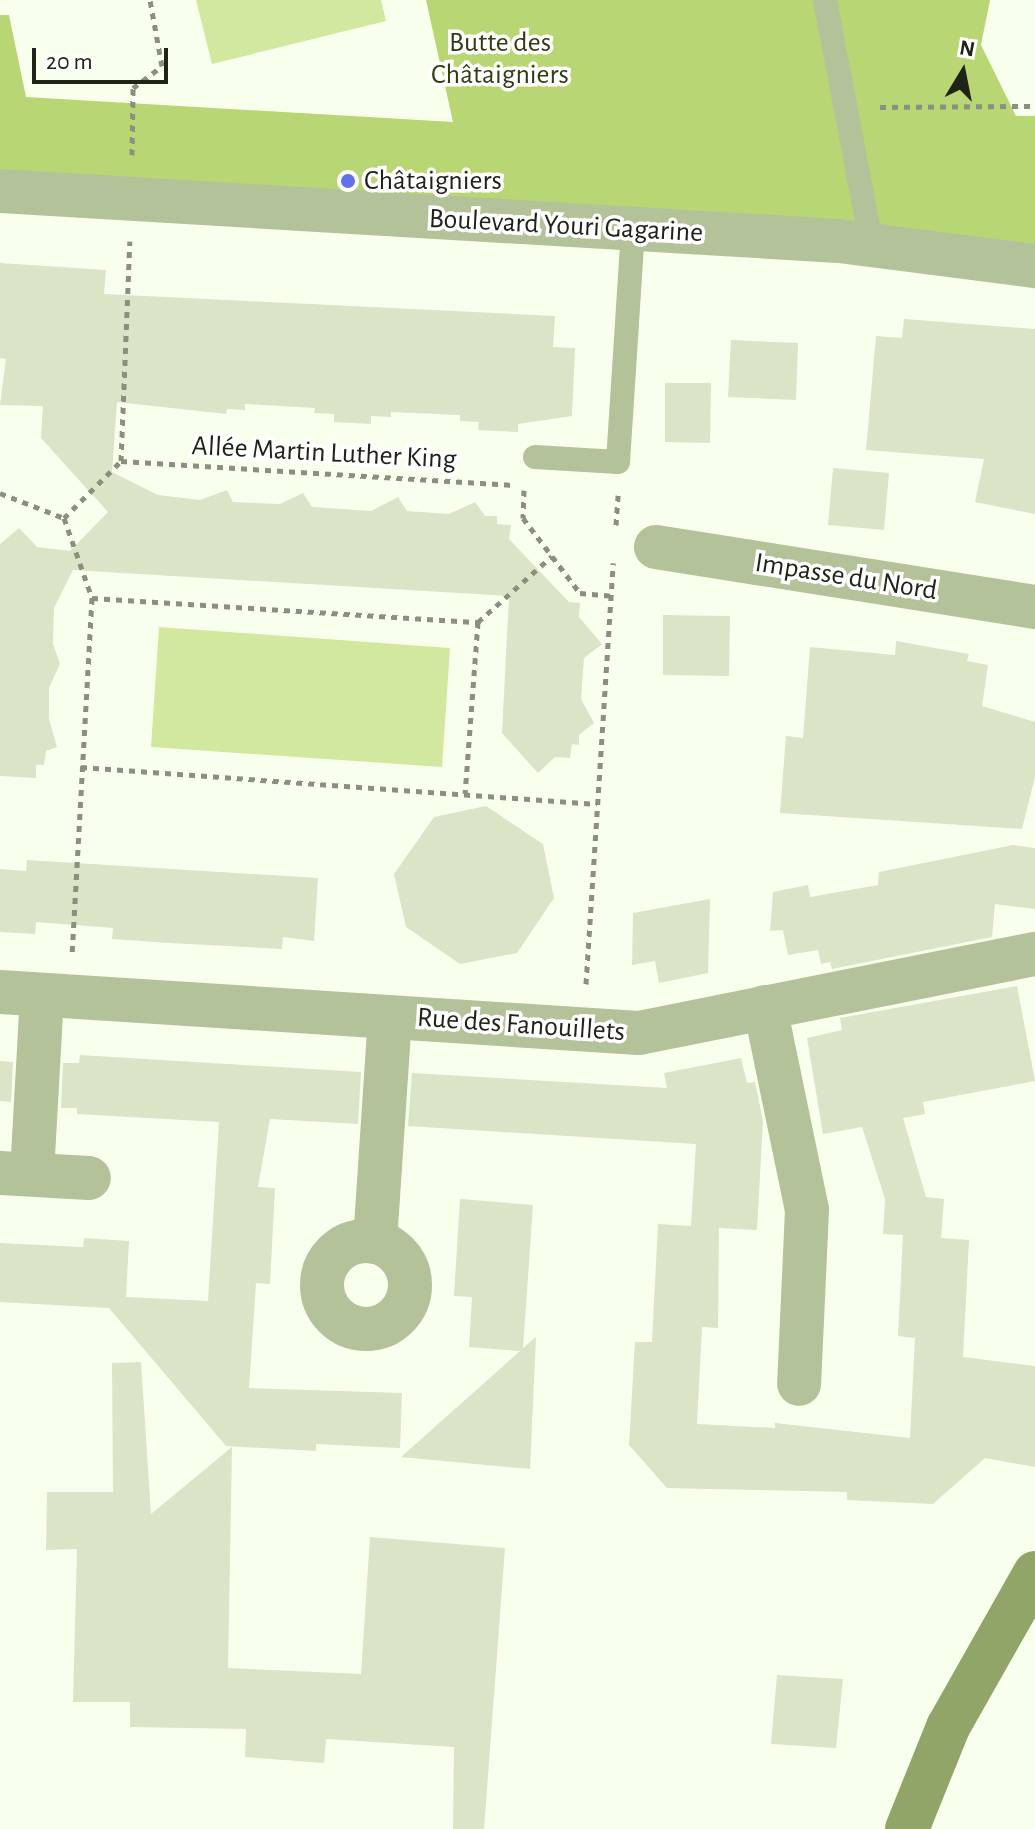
<!DOCTYPE html>
<meta charset="utf-8">
<style>
body{margin:0}
#map{position:relative;width:1035px;height:1829px;overflow:hidden;background:#f8ffec;font-family:"Alegreya Sans",sans-serif}
div>[style]{position:absolute}
.green>*{inset:0;background:#d1e89e}
.forest>*{inset:0;background:#b9d674}
.building>*{inset:0;background:#dae4c6}
.path>*{height:5px;margin-top:-2.5px;transform-origin:0;background:repeating-linear-gradient(90deg,#8a8f80 0 6px,transparent 0 12px)}
.lane>*{height:24px;margin:-12px;padding:0 12px;transform-origin:12px;border-radius:12px;background:#b4c299}
.street>*{height:44px;margin:-22px;padding:0 22px;transform-origin:22px;border-radius:22px;background:#b4c299}
.street>.ring{margin:-22px;padding:0;box-sizing:content-box;background:none;border:44px solid #b4c299;border-radius:50%}
.secondary>*{height:44px;margin:-22px;padding:0 22px;transform-origin:22px;border-radius:22px;background:#92a568}
.dots>*{width:22px;height:22px;translate:-50% -50%;box-sizing:border-box;border:4px solid #fff;border-radius:50%}
span{translate:-50% -50%;white-space:nowrap;text-align:center;line-height:1.15;-webkit-text-stroke:7px #fff;paint-order:stroke}
.park-label{font-size:28px;color:#313c14}
.poi-label{font-size:28px;color:#202318}
.left{translate:0 -50%;text-align:left}
.street-label{font-size:28px;color:#202318}
.north{position:absolute;left:923px;top:32px;width:80px;height:80px;-webkit-text-stroke:6px #fff;paint-order:stroke;rotate:10deg;font-size:22px;font-weight:700;line-height:32px;text-align:center;color:#202318}
.north::after{content:'';display:block;margin:auto;width:28px;height:36px;background:#202318;clip-path:polygon(50% 0,100% 100%,50% 72%,0 100%)}
.scale{position:absolute;left:32px;top:48px;width:136px;height:36px;box-sizing:border-box;border:4px solid #202318;border-top:0;padding-left:10px;font-size:24px;line-height:28px;white-space:nowrap;color:#202318;-webkit-text-stroke:6px #fff;paint-order:stroke}
</style>
<div id="map">
<div class="green">
<div style="clip-path:polygon(196px 0,381px 0,386px 21px,212px 64px)"></div>
<div style="clip-path:polygon(159px 627px,450px 648px,442px 767px,151px 747px)"></div>
</div>
<div class="forest">
<div style="clip-path:polygon(426px 0,990px 0,981px 45px,1016px 116px,1035px 116px,1035px 246px,0 170px,0 15px,9px 15px,26px 97px,453px 122px)"></div>
</div>
<div class="building">
<div style="clip-path:polygon(0 263px,106px 270px,104px 294px,555px 316px,553px 347px,575px 348px,572px 416px,518px 424px,518px 432px,478px 430px,479px 422px,460px 421px,460px 415px,391px 412px,391px 417px,371px 416px,371px 424px,334px 422px,334px 414px,314px 413px,315px 408px,245px 404px,245px 410px,227px 409px,226px 414px,117px 402px,112px 472px,158px 495px,200px 500px,227px 490px,233px 502px,280px 504px,303px 493px,312px 507px,371px 511px,398px 497px,407px 511px,449px 514px,475px 502px,485px 516px,497px 516px,497px 524px,511px 525px,509px 539px,569px 602px,580px 603px,579px 617px,602px 644px,584px 658px,581px 699px,594px 723px,579px 735px,579px 745px,572px 744px,570px 758px,555px 757px,538px 773px,502px 733px,509px 596px,73px 570px,54px 608px,53px 644px,60px 664px,49px 688px,49px 719px,57px 747px,46px 751px,44px 765px,36px 765px,36px 778px,0 776px,0 544px,19px 528px,37px 547px,70px 551px,108px 512px,41px 438px,43px 406px,0 405px,6px 359px,0 358px)"></div>
<div style="clip-path:polygon(904px 319px,1035px 329px,1035px 514px,975px 502px,984px 459px,866px 450px,876px 336px,902px 338px)"></div>
<div style="clip-path:polygon(731px 340px,798px 343px,796px 400px,728px 397px)"></div>
<div style="clip-path:polygon(665px 383px,711px 383px,710px 443px,665px 442px)"></div>
<div style="clip-path:polygon(833px 468px,889px 473px,884px 530px,828px 525px)"></div>
<div style="clip-path:polygon(663px 615px,730px 616px,729px 676px,663px 675px)"></div>
<div style="clip-path:polygon(896px 641px,969px 654px,967px 661px,988px 665px,982px 706px,1035px 722px,1035px 777px,1022px 829px,780px 813px,786px 736px,803px 738px,810px 647px,895px 655px)"></div>
<div style="clip-path:polygon(486px 806px,543px 844px,554px 898px,517px 953px,460px 964px,406px 927px,394px 874px,434px 817px)"></div>
<div style="clip-path:polygon(1013px 845px,1035px 848px,1035px 909px,995px 904px,992px 937px,832px 969px,830px 962px,821px 964px,818px 950px,788px 955px,783px 930px,770px 931px,773px 892px,808px 885px,810px 897px,878px 885px,879px 872px)"></div>
<div style="clip-path:polygon(27px 860px,318px 878px,314px 941px,283px 937px,282px 949px,170px 943px,112px 939px,113px 928px,36px 922px,35px 934px,0 932px,0 869px,26px 871px)"></div>
<div style="clip-path:polygon(710px 899px,708px 973px,659px 983px,655px 961px,632px 965px,633px 913px)"></div>
<div style="clip-path:polygon(1017px 986px,1035px 1081px,923px 1102px,925px 1114px,903px 1118px,926px 1197px,944px 1199px,941px 1238px,969px 1240px,963px 1357px,1035px 1366px,1035px 1467px,985px 1458px,933px 1504px,847px 1500px,847px 1492px,667px 1488px,629px 1445px,635px 1342px,652px 1342px,658px 1224px,691px 1226px,696px 1144px,408px 1126px,412px 1073px,667px 1088px,664px 1073px,741px 1058px,747px 1083px,755px 1082px,763px 1121px,757px 1230px,719px 1228px,718px 1328px,702px 1327px,697px 1424px,775px 1428px,775px 1423px,910px 1438px,915px 1338px,898px 1336px,903px 1235px,883px 1234px,885px 1199px,862px 1127px,823px 1134px,807px 1038px,842px 1030px,840px 1018px)"></div>
<div style="clip-path:polygon(80px 1055px,361px 1072px,358px 1124px,270px 1119px,258px 1187px,275px 1188px,270px 1284px,256px 1283px,249px 1388px,402px 1393px,400px 1448px,316px 1444px,316px 1451px,226px 1446px,109px 1308px,0 1302px,0 1243px,83px 1247px,84px 1238px,129px 1241px,126px 1297px,208px 1301px,219px 1122px,77px 1114px,77px 1108px,61px 1108px,63px 1063px,79px 1063px)"></div>
<div style="clip-path:polygon(0 1061px,13px 1062px,11px 1102px,0 1101px)"></div>
<div style="clip-path:polygon(460px 1199px,533px 1205px,523px 1348px,536px 1337px,530px 1469px,401px 1457px,520px 1351px,469px 1347px,472px 1297px,454px 1296px)"></div>
<div style="clip-path:polygon(141px 1362px,151px 1514px,232px 1447px,228px 1668px,361px 1674px,370px 1537px,505px 1548px,484px 1829px,453px 1829px,454px 1747px,326px 1739px,324px 1763px,245px 1757px,246px 1729px,130px 1727px,130px 1702px,73px 1702px,77px 1549px,46px 1550px,47px 1492px,113px 1492px,112px 1363px)"></div>
<div style="clip-path:polygon(777px 1675px,843px 1679px,836px 1748px,771px 1744px)"></div>
</div>
<div class="path">
<div style="left:880px;top:107px;width:155px;rotate:-0.4deg"></div>
<div style="left:132px;top:155px;width:67px;rotate:-89.1deg"></div>
<div style="left:133px;top:88px;width:36px;rotate:-37deg"></div>
<div style="left:162px;top:66px;width:67px;rotate:-100.3deg"></div>
<div style="left:121px;top:461px;width:220px;rotate:-87.7deg"></div>
<div style="left:524px;top:490px;width:28px;rotate:92deg"></div>
<div style="left:523px;top:518px;width:94px;rotate:52.8deg"></div>
<div style="left:580px;top:593px;width:32px;rotate:5deg"></div>
<div style="left:0;top:493px;width:69px;rotate:21.3deg"></div>
<div style="left:64px;top:518px;width:85px;rotate:70.7deg"></div>
<div style="left:92px;top:598px;width:355px;rotate:93.2deg"></div>
<div style="left:64px;top:518px;width:81px;rotate:-45deg"></div>
<div style="left:121px;top:461px;width:391px;rotate:3.5deg"></div>
<div style="left:616px;top:525px;width:30px;rotate:-86deg"></div>
<div style="left:92px;top:598px;width:387px;rotate:3.6deg"></div>
<div style="left:478px;top:622px;width:172px;rotate:94.3deg"></div>
<div style="left:478px;top:622px;width:99px;rotate:-41.7deg"></div>
<div style="left:81px;top:767px;width:517px;rotate:4.1deg"></div>
<div style="left:586px;top:984px;width:422px;rotate:-86.3deg"></div>
</div>
<div class="lane">
<div style="left:825px;top:0;width:250px;rotate:79.2deg"></div>
<div style="left:535px;top:457px;width:83px;rotate:3.4deg"></div>
<div style="left:618px;top:462px;width:231px;rotate:-86.3deg"></div>
</div>
<div class="street">
<div style="left:0;top:191px;width:840px;rotate:3.41deg"></div>
<div style="left:839px;top:241px;width:198px;rotate:7.3deg"></div>
<div style="left:656px;top:547px;width:384px;rotate:9deg"></div>
<div style="left:0;top:992px;width:640px;rotate:3.67deg"></div>
<div style="left:639px;top:1033px;width:404px;rotate:-11.3deg"></div>
<div style="left:765px;top:1007px;width:207px;rotate:78.3deg"></div>
<div style="left:807px;top:1210px;width:174px;rotate:92.6deg"></div>
<div style="left:0;top:1173px;width:89px;rotate:3.2deg"></div>
<div style="left:32px;top:1174px;width:179px;rotate:-86.8deg"></div>
<div class="ring" style="left:322px;top:1241px;width:44px;height:44px"></div>
<div style="left:375px;top:1242px;width:225px;rotate:-86.2deg"></div>
</div>
<div class="secondary">
<div style="left:907px;top:1829px;width:110px;rotate:-68.1deg"></div>
<div style="left:948px;top:1727px;width:177px;rotate:-60.5deg"></div>
</div>
<div class="dots">
<div style="left:348px;top:181px;background:#5e72ea"></div>
</div>
<div class="park-label">
<span style="left:500px;top:59px">Butte des<br>Châtaigniers</span>
</div>
<div class="poi-label">
<span class="left" style="left:364px;top:181px">Châtaigniers</span>
</div>
<div class="street-label">
<span style="left:566px;top:226px;rotate:3deg">Boulevard Youri Gagarine</span>
<span style="left:324px;top:453px;rotate:3deg">Allée Martin Luther King</span>
<span style="left:846px;top:577px;rotate:9deg">Impasse du Nord</span>
<span style="left:521px;top:1025px;rotate:4deg">Rue des Fanouillets</span>
</div>
<div class="north">N</div>
<div class="scale">20 m</div>
</div>
